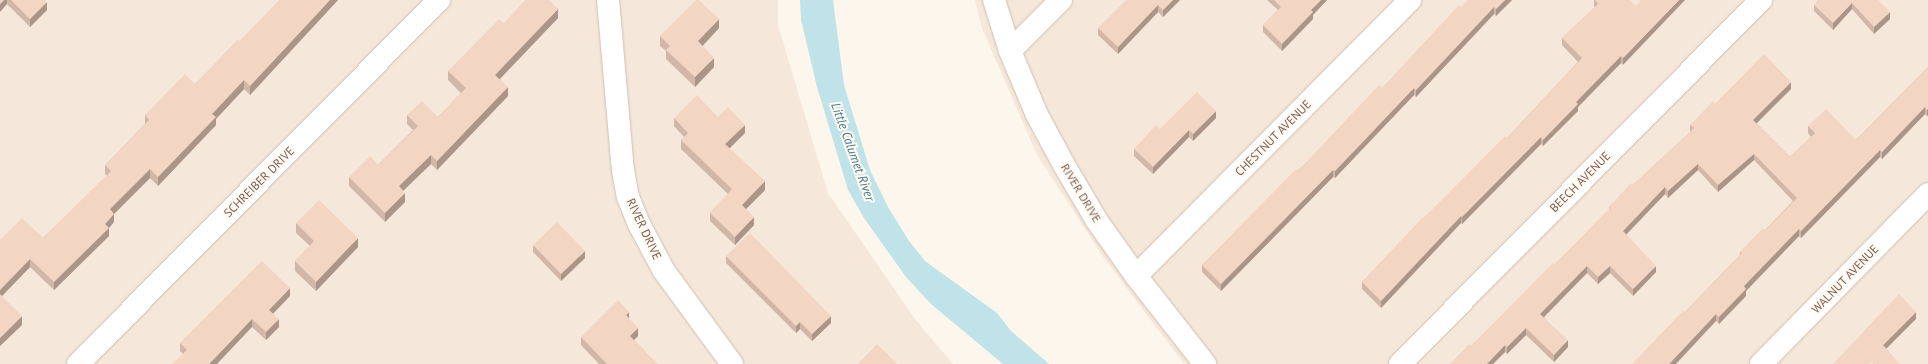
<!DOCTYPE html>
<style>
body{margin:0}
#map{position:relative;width:1928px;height:364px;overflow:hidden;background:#fdf6ec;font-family:"PT Sans",sans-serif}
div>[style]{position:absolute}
.residential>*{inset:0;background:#f5e8da}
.water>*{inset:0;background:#bfe3e8}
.roads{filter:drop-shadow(0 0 1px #d1beb0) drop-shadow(0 0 1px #d1beb0)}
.minor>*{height:22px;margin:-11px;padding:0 11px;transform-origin:11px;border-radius:11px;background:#fff}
.wall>*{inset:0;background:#d1b7a8}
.shaded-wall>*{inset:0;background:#aa9588}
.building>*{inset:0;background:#f3d5c3}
span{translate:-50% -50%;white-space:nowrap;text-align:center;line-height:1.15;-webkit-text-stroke:4px #fffaf3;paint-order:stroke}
.street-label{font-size:12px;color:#7a5c4d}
.water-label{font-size:13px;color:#437c86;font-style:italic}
</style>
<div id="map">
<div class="residential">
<div style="clip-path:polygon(0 0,778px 0,778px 25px,828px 193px,915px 319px,953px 364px,0 364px)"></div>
<div style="clip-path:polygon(975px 0,1928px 0,1928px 364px,1184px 364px,1104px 258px,1037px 155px,981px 26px)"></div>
</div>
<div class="water">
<div style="clip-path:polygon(800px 0,833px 0,844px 85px,870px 170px,888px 207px,909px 241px,925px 261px,997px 313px,1011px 331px,1049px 364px,1003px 364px,931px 304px,906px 277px,864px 218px,848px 190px,817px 87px,801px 20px)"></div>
</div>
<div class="roads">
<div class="minor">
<div style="left:608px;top:0;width:171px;rotate:85deg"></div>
<div style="left:623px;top:170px;width:27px;rotate:80deg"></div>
<div style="left:628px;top:197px;width:29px;rotate:68deg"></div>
<div style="left:639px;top:224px;width:53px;rotate:62deg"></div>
<div style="left:664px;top:271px;width:115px;rotate:53.8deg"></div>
<div style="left:994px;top:0;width:53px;rotate:72.6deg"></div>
<div style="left:1010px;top:51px;width:69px;rotate:67.1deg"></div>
<div style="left:1037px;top:115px;width:57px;rotate:61.6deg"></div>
<div style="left:1064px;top:165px;width:65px;rotate:59.5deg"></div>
<div style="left:1097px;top:221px;width:67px;rotate:54.7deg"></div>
<div style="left:1136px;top:276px;width:112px;rotate:51.9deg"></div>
<div style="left:1010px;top:51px;width:72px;rotate:-45deg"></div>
<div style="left:1136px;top:276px;width:389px;rotate:-45.2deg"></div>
<div style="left:78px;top:364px;width:513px;rotate:-45.24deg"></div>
<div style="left:1400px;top:364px;width:513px;rotate:-45.24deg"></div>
<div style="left:1761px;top:364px;width:238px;rotate:-45.5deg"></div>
</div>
</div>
<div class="wall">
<div style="clip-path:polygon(0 0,45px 0,47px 10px,30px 27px,7px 4px)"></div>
<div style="clip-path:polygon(280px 0,338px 0,250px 95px,244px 89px,216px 119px,216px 125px,158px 186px,150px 178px,114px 214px,114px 222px,109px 228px,109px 236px,54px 290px,30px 267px,2px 296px,22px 325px,0 346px,0 240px,43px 238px,107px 176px,105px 174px,105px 165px,145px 124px,145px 115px,195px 84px,240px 41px)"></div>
<div style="clip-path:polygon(1180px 0,1163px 17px,1158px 12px,1118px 54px,1098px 35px,1098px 28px,1134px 1px)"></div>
<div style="clip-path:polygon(1267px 0,1327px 0,1313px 15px,1313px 19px,1282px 51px,1263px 32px,1263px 25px,1278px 10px)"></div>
<div style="clip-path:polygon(1512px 0,1496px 16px,1494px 14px,1416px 97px,1414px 95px,1335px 178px,1333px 177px,1221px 291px,1202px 272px,1202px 265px,1382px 88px,1461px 7px)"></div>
<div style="clip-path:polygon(1594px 0,1630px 0,1623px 65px,1621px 63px,1578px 107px,1578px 111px,1543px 146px,1541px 144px,1462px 224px,1461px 223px,1381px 308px,1362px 289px,1362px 282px,1424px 218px,1507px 138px,1578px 62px,1562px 45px,1562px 38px,1595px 7px,1594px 6px)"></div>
<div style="clip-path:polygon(1878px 0,1890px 19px,1874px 34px,1852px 9px,1833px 30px,1814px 11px,1814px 5px)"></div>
<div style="clip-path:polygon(558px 18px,500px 79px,508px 96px,437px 170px,431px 164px,403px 190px,405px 202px,385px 222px,349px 186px,349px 177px,378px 165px,413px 130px,407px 124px,407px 115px,438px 117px,461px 93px,448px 80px,448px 71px,504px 23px)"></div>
<div style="clip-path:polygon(719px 28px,702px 46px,714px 67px,695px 87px,666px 59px,666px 51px,660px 46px,660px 36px)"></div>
<div style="clip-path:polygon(1928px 67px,1928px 115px,1927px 116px,1925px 114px,1882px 159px,1880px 157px,1801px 238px,1799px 236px,1746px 291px,1746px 296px,1719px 324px,1716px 321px,1685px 312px,1740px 255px,1740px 252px,1765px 230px,1793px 201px,1754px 160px,1718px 192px,1698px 170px,1668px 198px,1665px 194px,1626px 234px,1656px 272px,1633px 296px,1610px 273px,1598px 284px,1587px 273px,1544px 317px,1568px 347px,1554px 362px,1526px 335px,1507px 354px,1505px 352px,1493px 364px,1450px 364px,1471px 346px,1554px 265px,1609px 210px,1609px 207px,1633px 185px,1690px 132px,1690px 125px,1715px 104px,1791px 89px,1756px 123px,1790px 157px,1811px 137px,1808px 133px,1808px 126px,1856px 140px)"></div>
<div style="clip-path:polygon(718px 117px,745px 133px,729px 148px,765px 190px,746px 209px,754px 225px,735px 245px,710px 221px,710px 213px,728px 194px,681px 149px,681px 140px,684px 137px,674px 126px,674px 118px)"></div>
<div style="clip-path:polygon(1216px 118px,1193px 141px,1189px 137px,1153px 174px,1134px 156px,1134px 149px,1160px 129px)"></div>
<div style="clip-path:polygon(296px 223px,358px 247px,316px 291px,295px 271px,295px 261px,310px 246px,296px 233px)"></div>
<div style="clip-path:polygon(533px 245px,585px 258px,561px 281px,533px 252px)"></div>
<div style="clip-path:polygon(726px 256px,831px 323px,812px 341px,800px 329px,796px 333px,726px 263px)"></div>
<div style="clip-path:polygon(290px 296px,273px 313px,279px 327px,266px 340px,252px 327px,183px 354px,180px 351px,180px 343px)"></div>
<div style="clip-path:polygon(629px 319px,638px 336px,634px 340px,657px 364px,599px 364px,581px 345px,581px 337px)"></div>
</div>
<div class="shaded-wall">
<div style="clip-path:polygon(4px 0,7px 0,7px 4px,0 12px,0 4px)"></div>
<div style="clip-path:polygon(330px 0,338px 0,250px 95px,250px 86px)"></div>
<div style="clip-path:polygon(1173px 0,1180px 0,1163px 17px,1163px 10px)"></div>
<div style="clip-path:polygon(1321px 0,1327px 0,1313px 15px,1313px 19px,1282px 51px,1282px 44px,1311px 10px)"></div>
<div style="clip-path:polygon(1505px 0,1512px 0,1496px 16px,1496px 9px)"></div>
<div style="clip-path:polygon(1679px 0,1685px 0,1623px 65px,1623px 58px)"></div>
<div style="clip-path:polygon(47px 2px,47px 10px,30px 27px,30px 19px)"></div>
<div style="clip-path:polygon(1852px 3px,1852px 9px,1833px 30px,1833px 23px)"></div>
<div style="clip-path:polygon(1158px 5px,1158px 12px,1118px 54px,1118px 47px)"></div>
<div style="clip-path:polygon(1494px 7px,1494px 14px,1416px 97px,1416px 90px)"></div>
<div style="clip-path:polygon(558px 9px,558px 18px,495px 84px,495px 75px)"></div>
<div style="clip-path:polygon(1890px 12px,1890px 19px,1874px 34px,1874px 27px)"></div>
<div style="clip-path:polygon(719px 19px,719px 28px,698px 51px,698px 41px)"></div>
<div style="clip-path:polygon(1621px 56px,1621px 63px,1578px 107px,1578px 111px,1543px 146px,1543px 140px,1576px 102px)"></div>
<div style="clip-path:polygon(714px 58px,714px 67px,695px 87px,695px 77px)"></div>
<div style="clip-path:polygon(244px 80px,244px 89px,216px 119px,216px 125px,158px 186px,158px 177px,212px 114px)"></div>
<div style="clip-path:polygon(1791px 82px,1791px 89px,1753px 127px,1753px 120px)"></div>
<div style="clip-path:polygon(508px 87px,508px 96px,437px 170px,437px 161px)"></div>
<div style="clip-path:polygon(1414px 88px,1414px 95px,1335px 178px,1335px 171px)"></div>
<div style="clip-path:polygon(1925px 107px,1925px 114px,1882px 159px,1882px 152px)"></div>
<div style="clip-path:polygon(1928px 109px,1928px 115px,1927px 116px,1927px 110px)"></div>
<div style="clip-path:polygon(1216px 111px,1216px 118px,1193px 141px,1193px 134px)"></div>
<div style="clip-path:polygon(745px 125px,745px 133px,725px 153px,725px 144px)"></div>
<div style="clip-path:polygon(1189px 130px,1189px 137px,1153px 174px,1153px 167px)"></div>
<div style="clip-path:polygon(1541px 137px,1541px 144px,1462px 224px,1462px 217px)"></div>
<div style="clip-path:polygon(1880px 150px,1880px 157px,1801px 238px,1801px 231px)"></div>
<div style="clip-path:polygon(1754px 154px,1754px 160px,1718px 192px,1718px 185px)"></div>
<div style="clip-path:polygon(431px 155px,431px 164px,399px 195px,399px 186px)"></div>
<div style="clip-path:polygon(1698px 164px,1698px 170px,1668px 198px,1668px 191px)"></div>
<div style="clip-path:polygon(150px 169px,150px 178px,110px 218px,110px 209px)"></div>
<div style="clip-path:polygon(1333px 170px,1333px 177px,1221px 291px,1221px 284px)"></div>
<div style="clip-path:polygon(765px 181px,765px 190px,742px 213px,742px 205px)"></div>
<div style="clip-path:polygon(1665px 187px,1665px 194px,1623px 238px,1623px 231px)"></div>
<div style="clip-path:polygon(405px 193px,405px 202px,385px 222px,385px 213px)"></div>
<div style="clip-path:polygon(114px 214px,114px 222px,109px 228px,109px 236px,54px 290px,54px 282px,105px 224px)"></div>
<div style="clip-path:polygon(1461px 216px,1461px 223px,1381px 308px,1381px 301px)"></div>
<div style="clip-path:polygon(754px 217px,754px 225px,735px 245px,735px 237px)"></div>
<div style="clip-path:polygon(1799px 229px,1799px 236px,1746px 291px,1746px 296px,1719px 324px,1719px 317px,1744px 286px)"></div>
<div style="clip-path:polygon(358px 238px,358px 247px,316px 291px,316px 282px)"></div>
<div style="clip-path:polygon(585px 251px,585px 258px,561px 281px,561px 274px)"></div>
<div style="clip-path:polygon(30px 259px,30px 267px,0 298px,0 290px)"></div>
<div style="clip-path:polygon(1587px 266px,1587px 273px,1540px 321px,1540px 314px)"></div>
<div style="clip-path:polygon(1610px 266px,1610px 273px,1598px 284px,1598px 277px)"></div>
<div style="clip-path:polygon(1656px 266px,1656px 272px,1633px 296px,1633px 289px)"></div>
<div style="clip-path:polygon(290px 288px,290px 296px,269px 318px,269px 310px)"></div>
<div style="clip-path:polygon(629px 312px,629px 320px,626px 315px)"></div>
<div style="clip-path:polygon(1916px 312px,1916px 319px,1883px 352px,1883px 345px)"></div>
<div style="clip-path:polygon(1716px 314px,1716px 321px,1676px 364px,1669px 364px)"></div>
<div style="clip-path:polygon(22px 316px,22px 325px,0 346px,0 338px)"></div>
<div style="clip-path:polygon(831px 316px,831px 323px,812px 341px,812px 334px)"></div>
<div style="clip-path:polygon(252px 319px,252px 327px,217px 364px,209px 364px)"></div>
<div style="clip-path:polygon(279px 319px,279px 327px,266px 340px,266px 332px)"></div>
<div style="clip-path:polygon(800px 322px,800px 329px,796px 333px,796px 326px)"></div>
<div style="clip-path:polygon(638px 328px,638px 336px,630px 344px,630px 336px)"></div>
<div style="clip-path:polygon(1526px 328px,1526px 335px,1507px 354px,1507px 347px)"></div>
<div style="clip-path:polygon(1568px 340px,1568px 347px,1554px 362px,1554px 355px)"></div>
<div style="clip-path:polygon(1505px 345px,1505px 352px,1493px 364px,1487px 364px)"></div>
</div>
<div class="building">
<div style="clip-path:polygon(0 0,4px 0,0 4px)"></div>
<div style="clip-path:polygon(11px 0,45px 0,47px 2px,30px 19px)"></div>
<div style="clip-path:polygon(280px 0,330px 0,250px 86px,244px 80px,212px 114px,216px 117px,158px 177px,150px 169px,110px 209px,114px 214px,105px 224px,109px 228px,54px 282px,30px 259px,0 290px,0 240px,22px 218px,43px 238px,111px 171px,105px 165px,149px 120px,145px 115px,185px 74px,195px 84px,238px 39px,240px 41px)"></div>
<div style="clip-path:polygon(525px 0,549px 0,558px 9px,495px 75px,508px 87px,437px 161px,431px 155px,399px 186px,405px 193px,385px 213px,349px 177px,370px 156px,378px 165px,418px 126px,407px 115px,422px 101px,438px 117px,466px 88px,448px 71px,499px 19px,504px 23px)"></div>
<div style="clip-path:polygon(696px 0,699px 0,719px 19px,698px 41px,714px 58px,695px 77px,666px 50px,670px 46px,660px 36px)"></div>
<div style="clip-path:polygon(1126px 0,1134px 0,1134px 1px,1135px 0,1173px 0,1163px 10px,1158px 5px,1118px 47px,1098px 28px)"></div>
<div style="clip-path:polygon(1274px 0,1321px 0,1311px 10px,1313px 12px,1282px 44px,1263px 25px,1281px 7px)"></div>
<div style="clip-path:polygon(1468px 0,1505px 0,1496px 9px,1494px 7px,1416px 90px,1414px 88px,1335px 171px,1333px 170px,1221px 284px,1202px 265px,1296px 169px,1298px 171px,1379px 85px,1382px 88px,1459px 5px,1461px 7px)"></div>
<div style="clip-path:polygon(1595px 0,1630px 0,1636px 6px,1641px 0,1679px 0,1623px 58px,1621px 56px,1576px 102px,1578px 104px,1543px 140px,1541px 137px,1462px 217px,1461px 216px,1381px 301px,1362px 282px,1423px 217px,1424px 218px,1505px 136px,1507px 138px,1582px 58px,1562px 38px,1598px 4px)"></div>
<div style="clip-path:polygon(1818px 0,1878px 0,1890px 12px,1874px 27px,1852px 3px,1833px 23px,1814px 5px)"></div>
<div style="clip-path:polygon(1764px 54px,1791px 82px,1753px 120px,1790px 157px,1815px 133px,1808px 126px,1826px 109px,1856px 140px,1928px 67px,1928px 109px,1927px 110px,1925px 107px,1882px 152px,1880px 150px,1801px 231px,1799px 229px,1744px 286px,1746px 289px,1719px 317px,1716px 314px,1669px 364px,1632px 364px,1683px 311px,1685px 312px,1742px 253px,1740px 252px,1763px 228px,1765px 230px,1797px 198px,1754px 154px,1718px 185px,1698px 164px,1668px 191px,1665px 187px,1623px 231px,1656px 266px,1633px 289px,1610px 266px,1598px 277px,1587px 266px,1540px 314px,1568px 340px,1554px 355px,1526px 328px,1507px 347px,1505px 345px,1487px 364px,1450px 364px,1469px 344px,1471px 346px,1553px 263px,1554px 265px,1610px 208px,1609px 207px,1631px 183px,1633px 185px,1694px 128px,1690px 125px,1713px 101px,1715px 104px)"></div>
<div style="clip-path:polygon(1197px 92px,1216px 111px,1193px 134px,1189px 130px,1153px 167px,1134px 149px,1156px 125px,1160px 129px)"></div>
<div style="clip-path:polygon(697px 95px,718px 117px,728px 107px,745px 125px,725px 144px,765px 181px,742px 205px,754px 217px,735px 237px,710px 213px,732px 189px,681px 140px,688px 133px,674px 118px)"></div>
<div style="clip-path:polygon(319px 200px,358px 238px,316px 282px,295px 261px,314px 241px,296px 223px)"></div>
<div style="clip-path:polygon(557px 222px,585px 251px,561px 274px,533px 245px)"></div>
<div style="clip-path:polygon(750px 233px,831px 316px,812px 334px,800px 322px,796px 326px,726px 256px)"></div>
<div style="clip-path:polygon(262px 261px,290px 288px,269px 310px,279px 319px,266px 332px,252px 319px,209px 364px,172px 364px,187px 350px,180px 343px)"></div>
<div style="clip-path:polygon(0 294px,22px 316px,0 338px)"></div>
<div style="clip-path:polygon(1899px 294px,1916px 312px,1883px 345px,1900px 364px,1873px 364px,1872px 362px,1870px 364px,1833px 364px)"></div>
<div style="clip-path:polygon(618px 300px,629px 312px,626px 315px,638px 328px,630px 336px,657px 364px,607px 364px,581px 337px)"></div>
<div style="clip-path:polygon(877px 344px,897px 364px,858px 364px)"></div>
</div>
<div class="street-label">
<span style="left:1273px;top:138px;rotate:-45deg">CHESTNUT AVENUE</span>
<span style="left:259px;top:182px;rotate:-45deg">SCHREIBER DRIVE</span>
<span style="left:1580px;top:182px;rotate:-45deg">BEECH AVENUE</span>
<span style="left:1081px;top:193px;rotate:59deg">RIVER DRIVE</span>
<span style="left:644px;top:229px;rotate:65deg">RIVER DRIVE</span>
<span style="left:1845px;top:279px;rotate:-46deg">WALNUT AVENUE</span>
</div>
<div class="water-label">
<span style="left:852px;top:152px;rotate:70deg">Little Calumet River</span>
</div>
</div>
